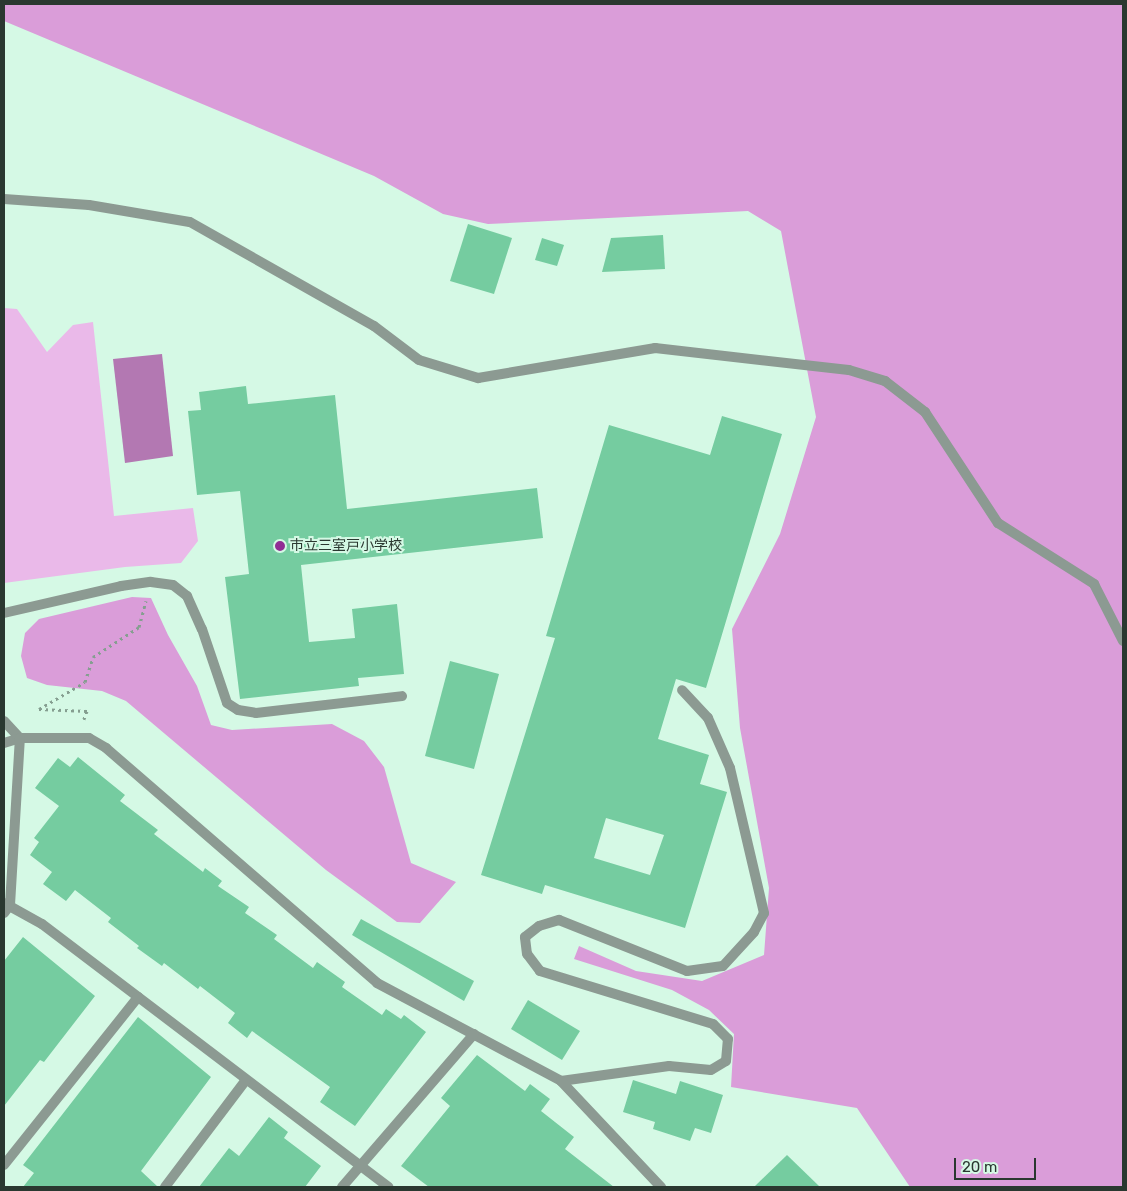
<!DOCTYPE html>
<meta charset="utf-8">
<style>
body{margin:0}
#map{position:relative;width:1127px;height:1191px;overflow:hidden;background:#d5f9e5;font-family:Rubik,"Noto Sans JP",sans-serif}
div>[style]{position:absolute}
.green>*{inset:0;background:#eab9e9}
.forest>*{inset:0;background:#da9dd9}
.water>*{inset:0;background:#b378b2}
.building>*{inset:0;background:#75cca0}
.path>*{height:3px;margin-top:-1.5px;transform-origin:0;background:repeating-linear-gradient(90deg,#859e90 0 2.5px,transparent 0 6.5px)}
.service>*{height:10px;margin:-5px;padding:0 5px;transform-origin:5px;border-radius:5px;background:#8c9a92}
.minor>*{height:10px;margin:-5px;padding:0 5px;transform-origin:5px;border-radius:5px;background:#8c9a92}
.tertiary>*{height:10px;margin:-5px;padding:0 5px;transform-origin:5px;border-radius:5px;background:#8c9a92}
.dots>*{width:14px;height:14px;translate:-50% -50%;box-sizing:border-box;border:2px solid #d5f9e5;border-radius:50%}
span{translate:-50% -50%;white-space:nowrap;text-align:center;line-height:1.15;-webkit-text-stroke:4px #d5f9e5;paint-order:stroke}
.poi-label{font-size:14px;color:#2a3830}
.left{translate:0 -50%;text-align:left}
.frame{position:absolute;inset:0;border:5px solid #2a3830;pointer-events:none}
.scale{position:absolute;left:954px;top:1158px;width:82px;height:22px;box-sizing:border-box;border:2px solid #2a3830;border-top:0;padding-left:6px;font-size:15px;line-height:18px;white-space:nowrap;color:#2a3830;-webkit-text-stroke:4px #d5f9e5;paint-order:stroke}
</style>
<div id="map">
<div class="green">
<div style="clip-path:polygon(4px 308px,17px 309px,47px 352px,73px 325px,93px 322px,114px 516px,193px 508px,198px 541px,181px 563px,125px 567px,4px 583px)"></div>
</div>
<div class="forest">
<div style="clip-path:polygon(4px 4px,1123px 4px,1123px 1187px,910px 1187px,857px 1108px,731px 1087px,734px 1034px,709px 1010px,672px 990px,574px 959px,579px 946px,636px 971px,702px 981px,764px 955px,769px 888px,740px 728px,732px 629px,780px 534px,816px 417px,781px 231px,748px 211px,488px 224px,443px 214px,374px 176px,4px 21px)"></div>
<div style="clip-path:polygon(132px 597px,151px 598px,168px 635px,197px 686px,211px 725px,232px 730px,332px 724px,364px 741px,384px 767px,411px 863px,456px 882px,420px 923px,397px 922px,326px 870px,126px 701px,102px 691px,47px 685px,27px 678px,21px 656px,25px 633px,39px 619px)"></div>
</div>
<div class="water">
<div style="clip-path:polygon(162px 354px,173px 456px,125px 463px,113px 359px)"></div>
</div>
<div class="building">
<div style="clip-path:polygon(468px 224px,512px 238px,494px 294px,450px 281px)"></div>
<div style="clip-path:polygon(663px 235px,665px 269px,602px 272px,611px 238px)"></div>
<div style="clip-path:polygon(542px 238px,564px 245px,557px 266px,535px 260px)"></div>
<div style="clip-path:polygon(246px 386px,248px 404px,335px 395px,347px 509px,537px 488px,543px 538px,301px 565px,309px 642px,355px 638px,352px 609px,397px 604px,404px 674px,358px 678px,359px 686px,240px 699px,225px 577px,249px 574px,240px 491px,197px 495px,188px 411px,201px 410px,199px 392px)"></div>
<div style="clip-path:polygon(evenodd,722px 416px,782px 434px,706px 688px,676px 679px,658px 739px,709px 755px,700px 784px,727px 792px,685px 928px,545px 885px,542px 894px,481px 875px,555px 638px,546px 636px,609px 425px,710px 455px,722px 416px,606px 818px,664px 835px,650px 875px,594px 858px,606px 818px)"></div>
<div style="clip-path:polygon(450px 661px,499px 674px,474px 769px,425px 756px)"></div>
<div style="clip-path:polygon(78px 757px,125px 795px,120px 801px,158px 830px,154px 834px,203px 872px,205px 868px,222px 881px,218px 886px,249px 907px,245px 913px,277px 935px,274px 939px,313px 968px,317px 962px,345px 982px,342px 987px,382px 1015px,386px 1009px,401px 1019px,404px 1015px,426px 1032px,355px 1126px,320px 1102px,330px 1087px,252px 1031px,247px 1038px,228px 1023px,235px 1013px,200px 986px,198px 989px,164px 963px,162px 966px,137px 948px,139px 946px,108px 922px,111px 918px,75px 890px,66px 901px,43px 884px,52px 872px,30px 855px,39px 842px,34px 838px,59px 806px,35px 788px,58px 758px,70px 767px)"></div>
<div style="clip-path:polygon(361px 919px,474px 981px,464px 1001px,352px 935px)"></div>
<div style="clip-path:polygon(23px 937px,95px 996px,44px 1062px,40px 1060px,4px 1106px,4px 961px)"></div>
<div style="clip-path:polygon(528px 1000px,580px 1031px,562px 1060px,511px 1029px)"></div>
<div style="clip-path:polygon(138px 1017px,211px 1077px,141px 1171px,158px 1187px,23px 1187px,34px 1173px,23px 1165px)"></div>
<div style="clip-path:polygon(477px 1055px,525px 1091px,530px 1084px,550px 1099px,541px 1111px,574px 1137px,565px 1149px,614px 1187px,429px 1187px,401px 1166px,450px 1106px,441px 1098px)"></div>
<div style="clip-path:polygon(633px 1080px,676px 1094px,680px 1081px,723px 1095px,711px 1133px,695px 1128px,690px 1141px,653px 1129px,655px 1122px,623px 1112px)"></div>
<div style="clip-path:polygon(269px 1117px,288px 1132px,284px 1138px,321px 1166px,305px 1187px,199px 1187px,229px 1148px,239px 1156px)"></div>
<div style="clip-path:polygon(787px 1155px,820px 1187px,754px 1187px)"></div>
</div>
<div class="path">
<div style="left:39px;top:709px;width:53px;rotate:-30.4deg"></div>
<div style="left:85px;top:682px;width:26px;rotate:-72deg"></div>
<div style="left:93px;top:657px;width:55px;rotate:-33.1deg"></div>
<div style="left:139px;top:627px;width:27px;rotate:-75deg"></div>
<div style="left:39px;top:709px;width:48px;rotate:2.4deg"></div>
<div style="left:87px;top:711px;width:9px;rotate:111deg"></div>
</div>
<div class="service">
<div style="left:4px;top:613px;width:120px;rotate:-13deg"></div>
<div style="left:121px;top:586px;width:30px;rotate:-8deg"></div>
<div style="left:151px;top:582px;width:22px;rotate:8deg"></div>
<div style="left:173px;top:585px;width:18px;rotate:38deg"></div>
<div style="left:187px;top:596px;width:36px;rotate:66deg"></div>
<div style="left:202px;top:629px;width:78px;rotate:71.3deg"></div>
<div style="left:227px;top:703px;width:13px;rotate:32deg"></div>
<div style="left:238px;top:710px;width:18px;rotate:9deg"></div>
<div style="left:256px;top:713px;width:147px;rotate:-6.6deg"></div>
<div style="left:4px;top:721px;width:23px;rotate:47deg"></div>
<div style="left:561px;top:1081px;width:109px;rotate:-7.9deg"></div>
<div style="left:669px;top:1066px;width:42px;rotate:5.4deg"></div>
<div style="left:711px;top:1070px;width:17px;rotate:-31deg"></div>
<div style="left:726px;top:1061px;width:22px;rotate:-85deg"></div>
<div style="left:728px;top:1039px;width:21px;rotate:-135deg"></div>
<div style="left:713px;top:1024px;width:181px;rotate:-163deg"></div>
<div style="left:540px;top:971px;width:21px;rotate:-127deg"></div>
<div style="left:527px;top:954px;width:17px;rotate:-97deg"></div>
<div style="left:525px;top:937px;width:18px;rotate:-38deg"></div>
<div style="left:539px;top:926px;width:21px;rotate:-17deg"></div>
<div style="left:559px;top:920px;width:138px;rotate:21.7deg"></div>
<div style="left:687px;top:971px;width:36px;rotate:-8deg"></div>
<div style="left:723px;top:966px;width:46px;rotate:-47.6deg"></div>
<div style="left:754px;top:932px;width:21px;rotate:-62deg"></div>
<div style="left:764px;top:913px;width:149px;rotate:-103.2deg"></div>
<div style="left:730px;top:768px;width:55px;rotate:-113.7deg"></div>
<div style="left:708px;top:718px;width:38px;rotate:-133deg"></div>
</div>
<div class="minor">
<div style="left:4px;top:743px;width:17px;rotate:-17deg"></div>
<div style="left:20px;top:738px;width:69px"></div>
<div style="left:89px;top:738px;width:20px;rotate:30deg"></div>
<div style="left:106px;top:748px;width:359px;rotate:40.9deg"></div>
<div style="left:377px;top:983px;width:208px;rotate:28deg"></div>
<div style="left:561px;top:1081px;width:146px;rotate:46.7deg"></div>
<div style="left:4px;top:903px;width:43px;rotate:28.9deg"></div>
<div style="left:42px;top:924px;width:435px;rotate:37.2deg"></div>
<div style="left:4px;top:913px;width:10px;rotate:-53deg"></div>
<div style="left:10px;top:905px;width:167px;rotate:-86.6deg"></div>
<div style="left:4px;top:1165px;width:215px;rotate:-51.4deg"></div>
<div style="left:165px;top:1187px;width:134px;rotate:-52.9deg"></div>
<div style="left:342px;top:1187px;width:202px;rotate:-49.2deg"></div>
</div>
<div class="tertiary">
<div style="left:4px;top:199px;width:85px;rotate:4deg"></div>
<div style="left:89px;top:205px;width:102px;rotate:9.6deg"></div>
<div style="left:190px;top:222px;width:211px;rotate:29.5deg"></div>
<div style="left:374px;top:326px;width:56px;rotate:37.1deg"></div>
<div style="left:419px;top:360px;width:62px;rotate:17deg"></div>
<div style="left:478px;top:378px;width:180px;rotate:-9.6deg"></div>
<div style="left:655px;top:348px;width:195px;rotate:6.5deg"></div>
<div style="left:849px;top:370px;width:38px;rotate:17deg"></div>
<div style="left:885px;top:381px;width:51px;rotate:37.8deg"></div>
<div style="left:925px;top:412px;width:133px;rotate:56.7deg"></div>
<div style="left:998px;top:523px;width:114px;rotate:32.4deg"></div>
<div style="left:1094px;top:584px;width:64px;rotate:63deg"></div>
</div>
<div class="dots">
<div style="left:280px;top:546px;background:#912e94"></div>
</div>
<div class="poi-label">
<span class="left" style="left:290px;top:546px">市立三室戸小学校</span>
</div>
<div class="frame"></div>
<div class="scale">20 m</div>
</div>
